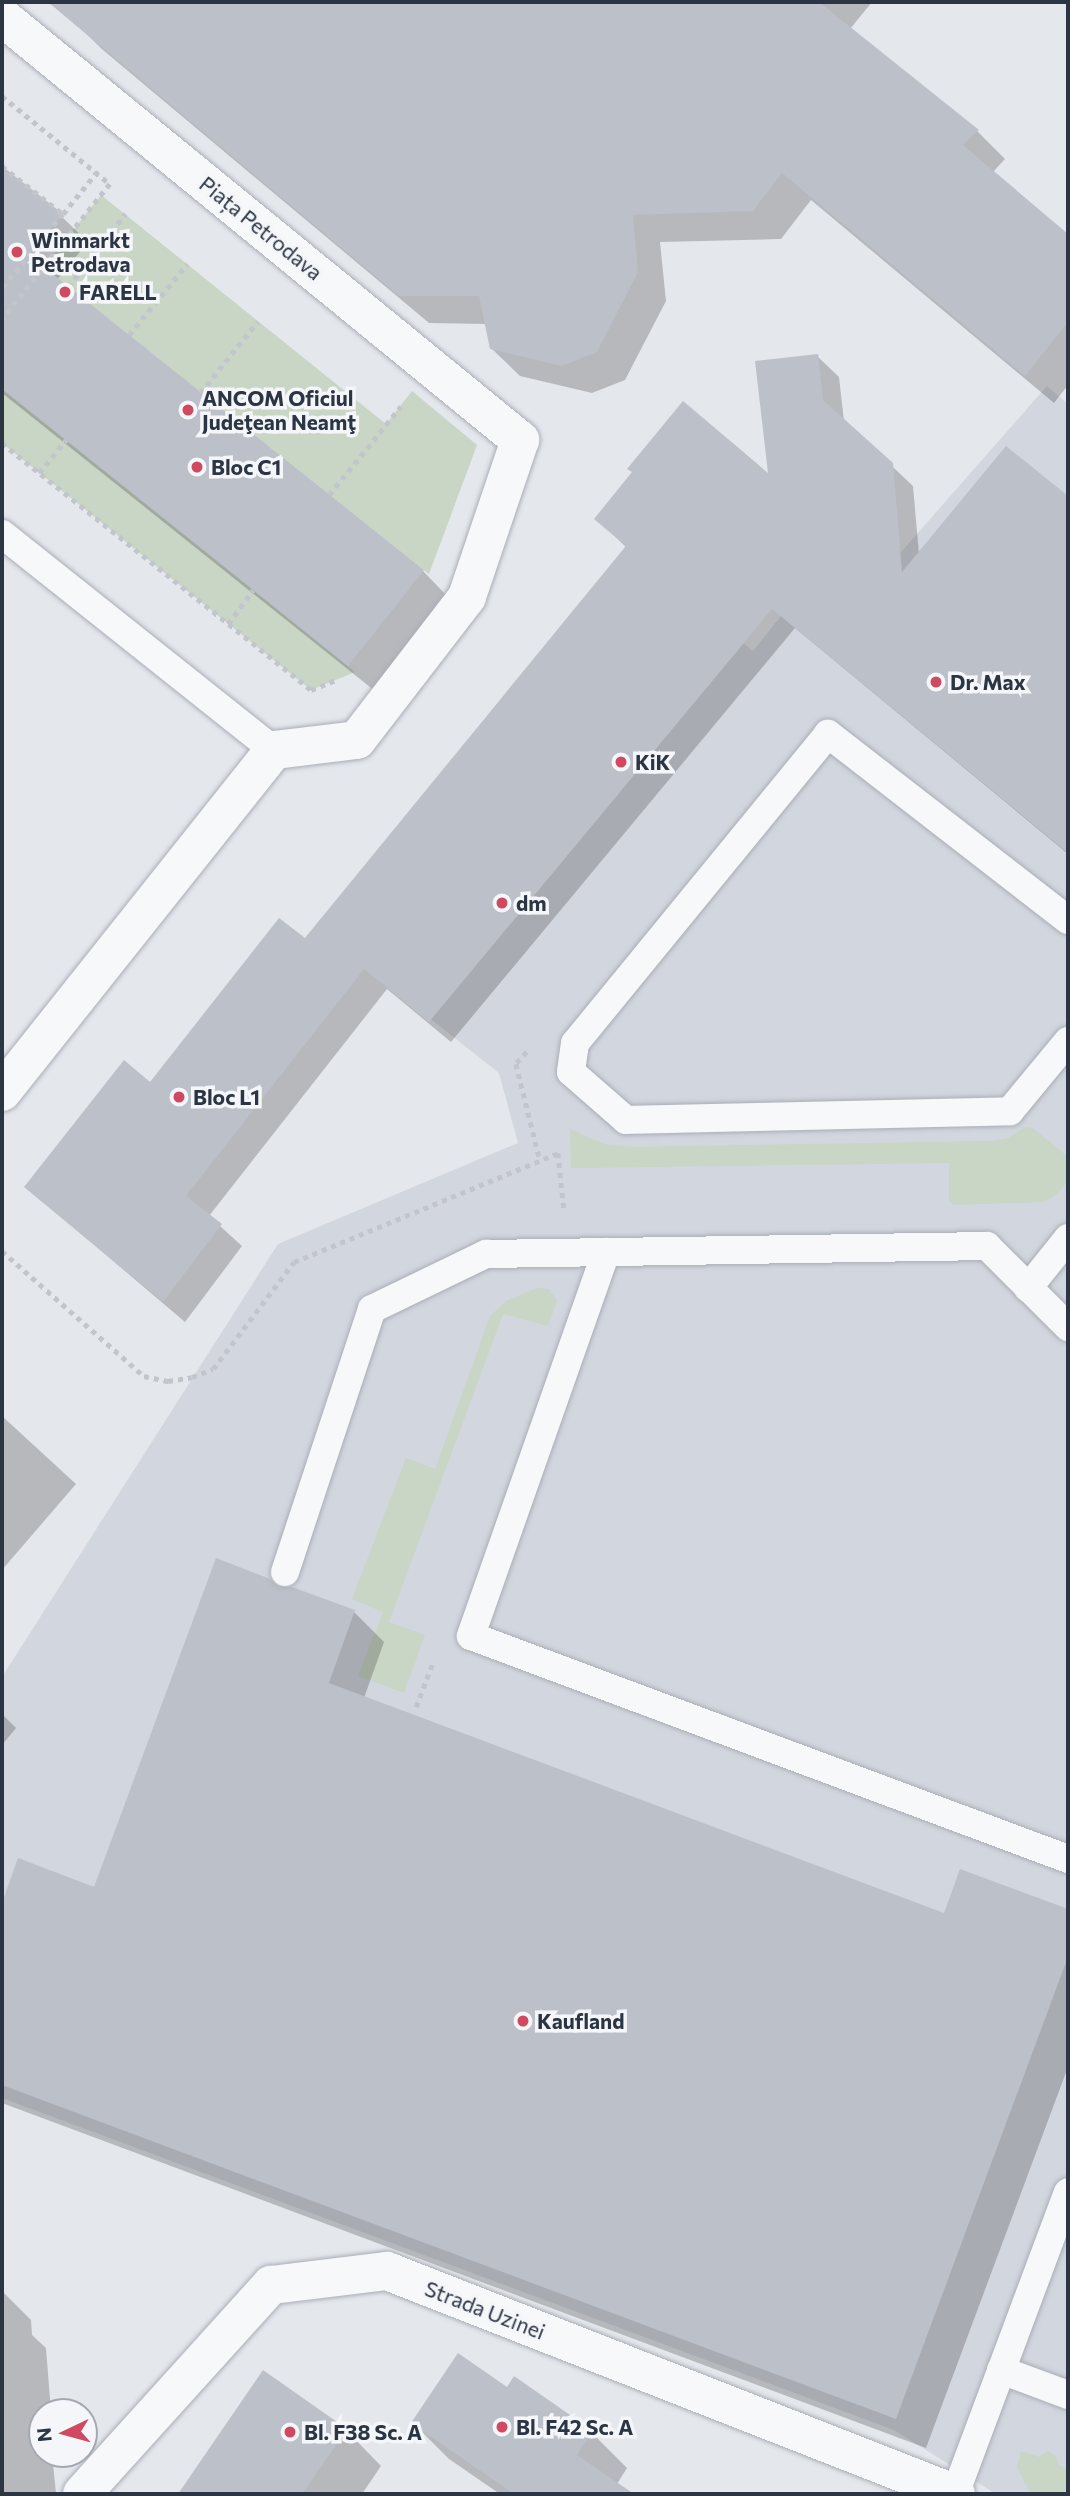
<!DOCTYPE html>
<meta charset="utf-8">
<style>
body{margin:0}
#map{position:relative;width:1070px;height:2496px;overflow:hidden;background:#e4e7ec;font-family:Commissioner,sans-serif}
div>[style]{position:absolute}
.built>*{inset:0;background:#d2d6de}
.green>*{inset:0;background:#c9d5c5}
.shadow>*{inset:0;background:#0003}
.building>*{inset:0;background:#bbc0c9}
.path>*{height:4.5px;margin-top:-2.25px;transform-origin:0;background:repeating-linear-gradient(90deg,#c2c5cb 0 5px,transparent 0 10px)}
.roads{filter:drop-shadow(0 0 2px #a9aeb6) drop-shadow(0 0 2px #a9aeb6)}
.lane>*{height:28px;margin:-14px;padding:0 14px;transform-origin:14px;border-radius:14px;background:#f7f8fa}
.street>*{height:38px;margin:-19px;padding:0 19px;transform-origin:19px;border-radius:19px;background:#f7f8fa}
.dots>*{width:19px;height:19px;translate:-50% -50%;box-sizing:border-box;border:4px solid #f4f6f9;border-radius:50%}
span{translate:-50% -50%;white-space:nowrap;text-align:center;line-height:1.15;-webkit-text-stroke:7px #f4f6f9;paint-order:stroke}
.street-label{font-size:21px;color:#2b3544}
.poi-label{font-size:21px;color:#2b3544;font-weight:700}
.left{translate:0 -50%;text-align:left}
.frame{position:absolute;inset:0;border:4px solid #2b3544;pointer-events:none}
.north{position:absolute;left:28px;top:2398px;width:70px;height:70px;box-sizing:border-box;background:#f4f6f9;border:2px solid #a4a9b1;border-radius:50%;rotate:265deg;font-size:19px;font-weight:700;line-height:28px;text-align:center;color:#2b3544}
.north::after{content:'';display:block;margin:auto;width:24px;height:32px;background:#cf4a60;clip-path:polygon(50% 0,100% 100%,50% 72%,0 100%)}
</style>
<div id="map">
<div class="built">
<div style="clip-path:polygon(1047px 386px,1068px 404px,1068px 2494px,996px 2494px,894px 2430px,2px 2098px,2px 1677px,278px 1244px,518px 1143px,499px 1073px,314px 927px,626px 546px,753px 651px,849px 531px,888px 567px)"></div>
</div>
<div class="green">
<div style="clip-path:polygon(101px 195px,386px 424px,412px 391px,477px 445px,429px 574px,44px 267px)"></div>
<div style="clip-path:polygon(2px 389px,158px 513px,355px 672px,311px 690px,2px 443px)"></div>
<div style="clip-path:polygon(1025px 1127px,1033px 1128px,1068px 1157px,1068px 1181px,1055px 1196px,1043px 1202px,953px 1205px,949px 1200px,949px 1163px,571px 1168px,570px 1129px,604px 1144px,632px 1147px,991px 1141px,1008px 1138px)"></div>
<div style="clip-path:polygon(537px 1288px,549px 1289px,557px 1301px,548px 1326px,503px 1314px,389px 1622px,425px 1635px,404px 1693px,358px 1676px,383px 1612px,352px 1599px,406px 1458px,435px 1469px,490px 1316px,506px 1301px)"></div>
<div style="clip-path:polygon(1021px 2451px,1039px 2457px,1047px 2451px,1056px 2456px,1058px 2465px,1068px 2469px,1068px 2494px,1034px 2494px,1029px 2491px,1017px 2467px)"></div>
</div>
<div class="shadow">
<div style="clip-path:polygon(89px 2px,623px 2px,661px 35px,654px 2px,872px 2px,850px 29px,977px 131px,1005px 159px,993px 172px,1068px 236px,1068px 385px,1054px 403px,811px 200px,781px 239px,660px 242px,666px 301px,625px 380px,592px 393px,520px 376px,491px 348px,487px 324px,429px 323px,103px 50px,74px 22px)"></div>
<div style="clip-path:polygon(2px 168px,61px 216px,88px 242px,57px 280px,423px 571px,449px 598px,375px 691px,2px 393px)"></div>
<div style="clip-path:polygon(817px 356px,839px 377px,844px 421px,913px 486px,919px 554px,1007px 448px,1068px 498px,1068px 854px,795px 628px,451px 1042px,387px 989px,209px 1216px,242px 1246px,185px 1322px,26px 1187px,150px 1084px,305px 941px,627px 548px,597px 519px,771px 477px)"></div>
<div style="clip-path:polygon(2px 1416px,76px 1484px,2px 1570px)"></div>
<div style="clip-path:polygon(292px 1588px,354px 1612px,384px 1642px,364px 1698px,945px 1915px,961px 1871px,1068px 1911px,1068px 2067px,926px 2448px,2px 2103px,2px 1908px,19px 1861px,95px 1889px,278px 1589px)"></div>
<div style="clip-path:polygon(2px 1714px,16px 1728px,2px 1745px)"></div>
<div style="clip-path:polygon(2px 2291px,31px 2320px,32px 2335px,46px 2348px,51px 2412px,42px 2412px,42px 2454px,52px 2454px,56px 2493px,2px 2494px)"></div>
<div style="clip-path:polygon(263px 2372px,346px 2430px,381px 2466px,362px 2494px,179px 2494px)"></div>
<div style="clip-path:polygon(508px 2389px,592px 2433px,627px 2468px,617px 2484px,631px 2494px,496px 2494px,497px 2492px,449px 2459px,413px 2423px)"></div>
</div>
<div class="building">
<div style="clip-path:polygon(48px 2px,819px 2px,979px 130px,963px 145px,1068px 234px,1068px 322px,1025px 376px,782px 173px,753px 211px,633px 215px,638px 272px,597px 352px,562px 366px,490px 349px,479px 296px,399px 296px)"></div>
<div style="clip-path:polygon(2px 166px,63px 214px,29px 255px,424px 570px,348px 666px,2px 389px)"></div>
<div style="clip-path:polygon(818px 354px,823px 400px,893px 463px,902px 572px,1006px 446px,1068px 496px,1068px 853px,772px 609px,429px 1022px,364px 969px,186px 1196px,222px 1224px,163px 1302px,24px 1187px,124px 1060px,150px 1082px,279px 918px,305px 938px,626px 546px,594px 519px,632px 472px,627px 469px,683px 401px,768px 473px,755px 361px)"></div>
<div style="clip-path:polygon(216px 1558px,270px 1579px,279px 1587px,292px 1587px,355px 1610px,329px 1683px,944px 1913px,960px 1869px,1068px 1909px,1068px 1957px,896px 2419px,2px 2085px,2px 1903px,18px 1858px,94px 1887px)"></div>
<div style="clip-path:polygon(458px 2353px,507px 2387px,514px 2376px,593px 2431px,577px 2455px,634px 2494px,514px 2494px,411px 2423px)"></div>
<div style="clip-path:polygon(263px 2370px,347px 2429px,330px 2454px,302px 2494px,178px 2494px)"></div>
</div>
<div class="path">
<div style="left:2px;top:96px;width:139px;rotate:39.2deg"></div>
<div style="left:110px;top:184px;width:174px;rotate:128.5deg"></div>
<div style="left:2px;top:166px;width:78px;rotate:38.2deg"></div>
<div style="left:63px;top:214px;width:97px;rotate:129.1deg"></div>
<div style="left:63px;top:214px;width:53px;rotate:-51.2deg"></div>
<div style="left:68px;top:287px;width:93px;rotate:-52deg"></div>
<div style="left:129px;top:335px;width:92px;rotate:-50.8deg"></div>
<div style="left:200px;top:393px;width:92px;rotate:-51.1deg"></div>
<div style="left:2px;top:443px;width:396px;rotate:38.6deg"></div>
<div style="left:311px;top:690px;width:29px;rotate:-22deg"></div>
<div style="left:39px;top:473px;width:43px;rotate:-50.7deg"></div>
<div style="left:329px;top:495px;width:114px;rotate:-51deg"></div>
<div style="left:228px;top:624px;width:42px;rotate:-53.7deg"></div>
<div style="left:527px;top:1052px;width:16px;rotate:133deg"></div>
<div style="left:516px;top:1064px;width:99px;rotate:76deg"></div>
<div style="left:2px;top:1251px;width:189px;rotate:41.4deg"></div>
<div style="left:144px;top:1376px;width:25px;rotate:12deg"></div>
<div style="left:168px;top:1381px;width:24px;rotate:-9deg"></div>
<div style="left:192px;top:1377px;width:22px;rotate:-21deg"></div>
<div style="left:213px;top:1369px;width:134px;rotate:-52.9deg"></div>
<div style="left:294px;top:1262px;width:286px;rotate:-22.4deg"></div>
<div style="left:558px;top:1153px;width:56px;rotate:83.9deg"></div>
<div style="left:416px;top:1707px;width:48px;rotate:-69.3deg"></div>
</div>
<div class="roads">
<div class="lane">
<div style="left:2px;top:534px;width:347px;rotate:38.5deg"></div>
<div style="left:1068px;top:920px;width:304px;rotate:-142.2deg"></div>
<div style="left:828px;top:734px;width:399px;rotate:129.3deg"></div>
<div style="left:575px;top:1043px;width:29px;rotate:98deg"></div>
<div style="left:571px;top:1072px;width:73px;rotate:41.1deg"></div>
<div style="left:626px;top:1120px;width:384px;rotate:-1.3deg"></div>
<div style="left:1010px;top:1111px;width:91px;rotate:-50.4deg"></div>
<div style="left:606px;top:1252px;width:407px;rotate:109.4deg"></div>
<div style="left:471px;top:1636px;width:637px;rotate:20.48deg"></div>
<div style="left:1028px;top:1288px;width:64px;rotate:-51.3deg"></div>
<div style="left:285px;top:1572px;width:277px;rotate:-71.7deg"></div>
<div style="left:372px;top:1309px;width:127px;rotate:-25.8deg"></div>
<div style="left:486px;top:1254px;width:501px;rotate:-0.91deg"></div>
<div style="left:987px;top:1246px;width:115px;rotate:45deg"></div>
<div style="left:1001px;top:2370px;width:72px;rotate:20.5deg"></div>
<div style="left:955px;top:2494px;width:322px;rotate:-69.5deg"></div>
</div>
<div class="street">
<div style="left:2px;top:17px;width:669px;rotate:39.24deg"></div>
<div style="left:520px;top:440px;width:166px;rotate:108.7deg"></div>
<div style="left:467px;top:597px;width:180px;rotate:127.6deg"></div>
<div style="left:357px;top:740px;width:84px;rotate:173.1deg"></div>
<div style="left:274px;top:750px;width:437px;rotate:128.5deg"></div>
<div style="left:82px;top:2494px;width:282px;rotate:-47.9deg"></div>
<div style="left:271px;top:2285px;width:117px;rotate:-6.9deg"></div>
<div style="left:387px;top:2271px;width:611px;rotate:21.4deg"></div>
</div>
</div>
<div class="dots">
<div style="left:17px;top:252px;background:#cf4a60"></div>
<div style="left:65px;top:292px;background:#cf4a60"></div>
<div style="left:188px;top:410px;background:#cf4a60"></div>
<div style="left:197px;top:467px;background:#cf4a60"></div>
<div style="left:936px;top:682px;background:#cf4a60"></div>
<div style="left:621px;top:762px;background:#cf4a60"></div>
<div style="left:502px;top:903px;background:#cf4a60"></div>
<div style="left:179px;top:1097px;background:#cf4a60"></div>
<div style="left:523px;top:2021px;background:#cf4a60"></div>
<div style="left:502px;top:2427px;background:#cf4a60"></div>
<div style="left:290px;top:2432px;background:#cf4a60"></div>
</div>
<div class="street-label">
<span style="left:261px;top:228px;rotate:39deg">Piața Petrodava</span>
<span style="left:485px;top:2310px;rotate:21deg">Strada Uzinei</span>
</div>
<div class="poi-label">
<span class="left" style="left:31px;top:252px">Winmarkt<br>Petrodava</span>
<span class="left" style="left:79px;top:292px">FARELL</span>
<span class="left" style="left:202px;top:410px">ANCOM Oficiul<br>Judeţean Neamţ</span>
<span class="left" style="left:211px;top:467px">Bloc C1</span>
<span class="left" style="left:950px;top:682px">Dr. Max</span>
<span class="left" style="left:635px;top:762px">KiK</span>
<span class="left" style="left:516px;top:903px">dm</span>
<span class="left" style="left:193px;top:1097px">Bloc L1</span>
<span class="left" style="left:537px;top:2021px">Kaufland</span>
<span class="left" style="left:516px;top:2427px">Bl. F42 Sc. A</span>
<span class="left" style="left:304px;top:2432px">Bl. F38 Sc. A</span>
</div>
<div class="frame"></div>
<div class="north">N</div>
</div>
